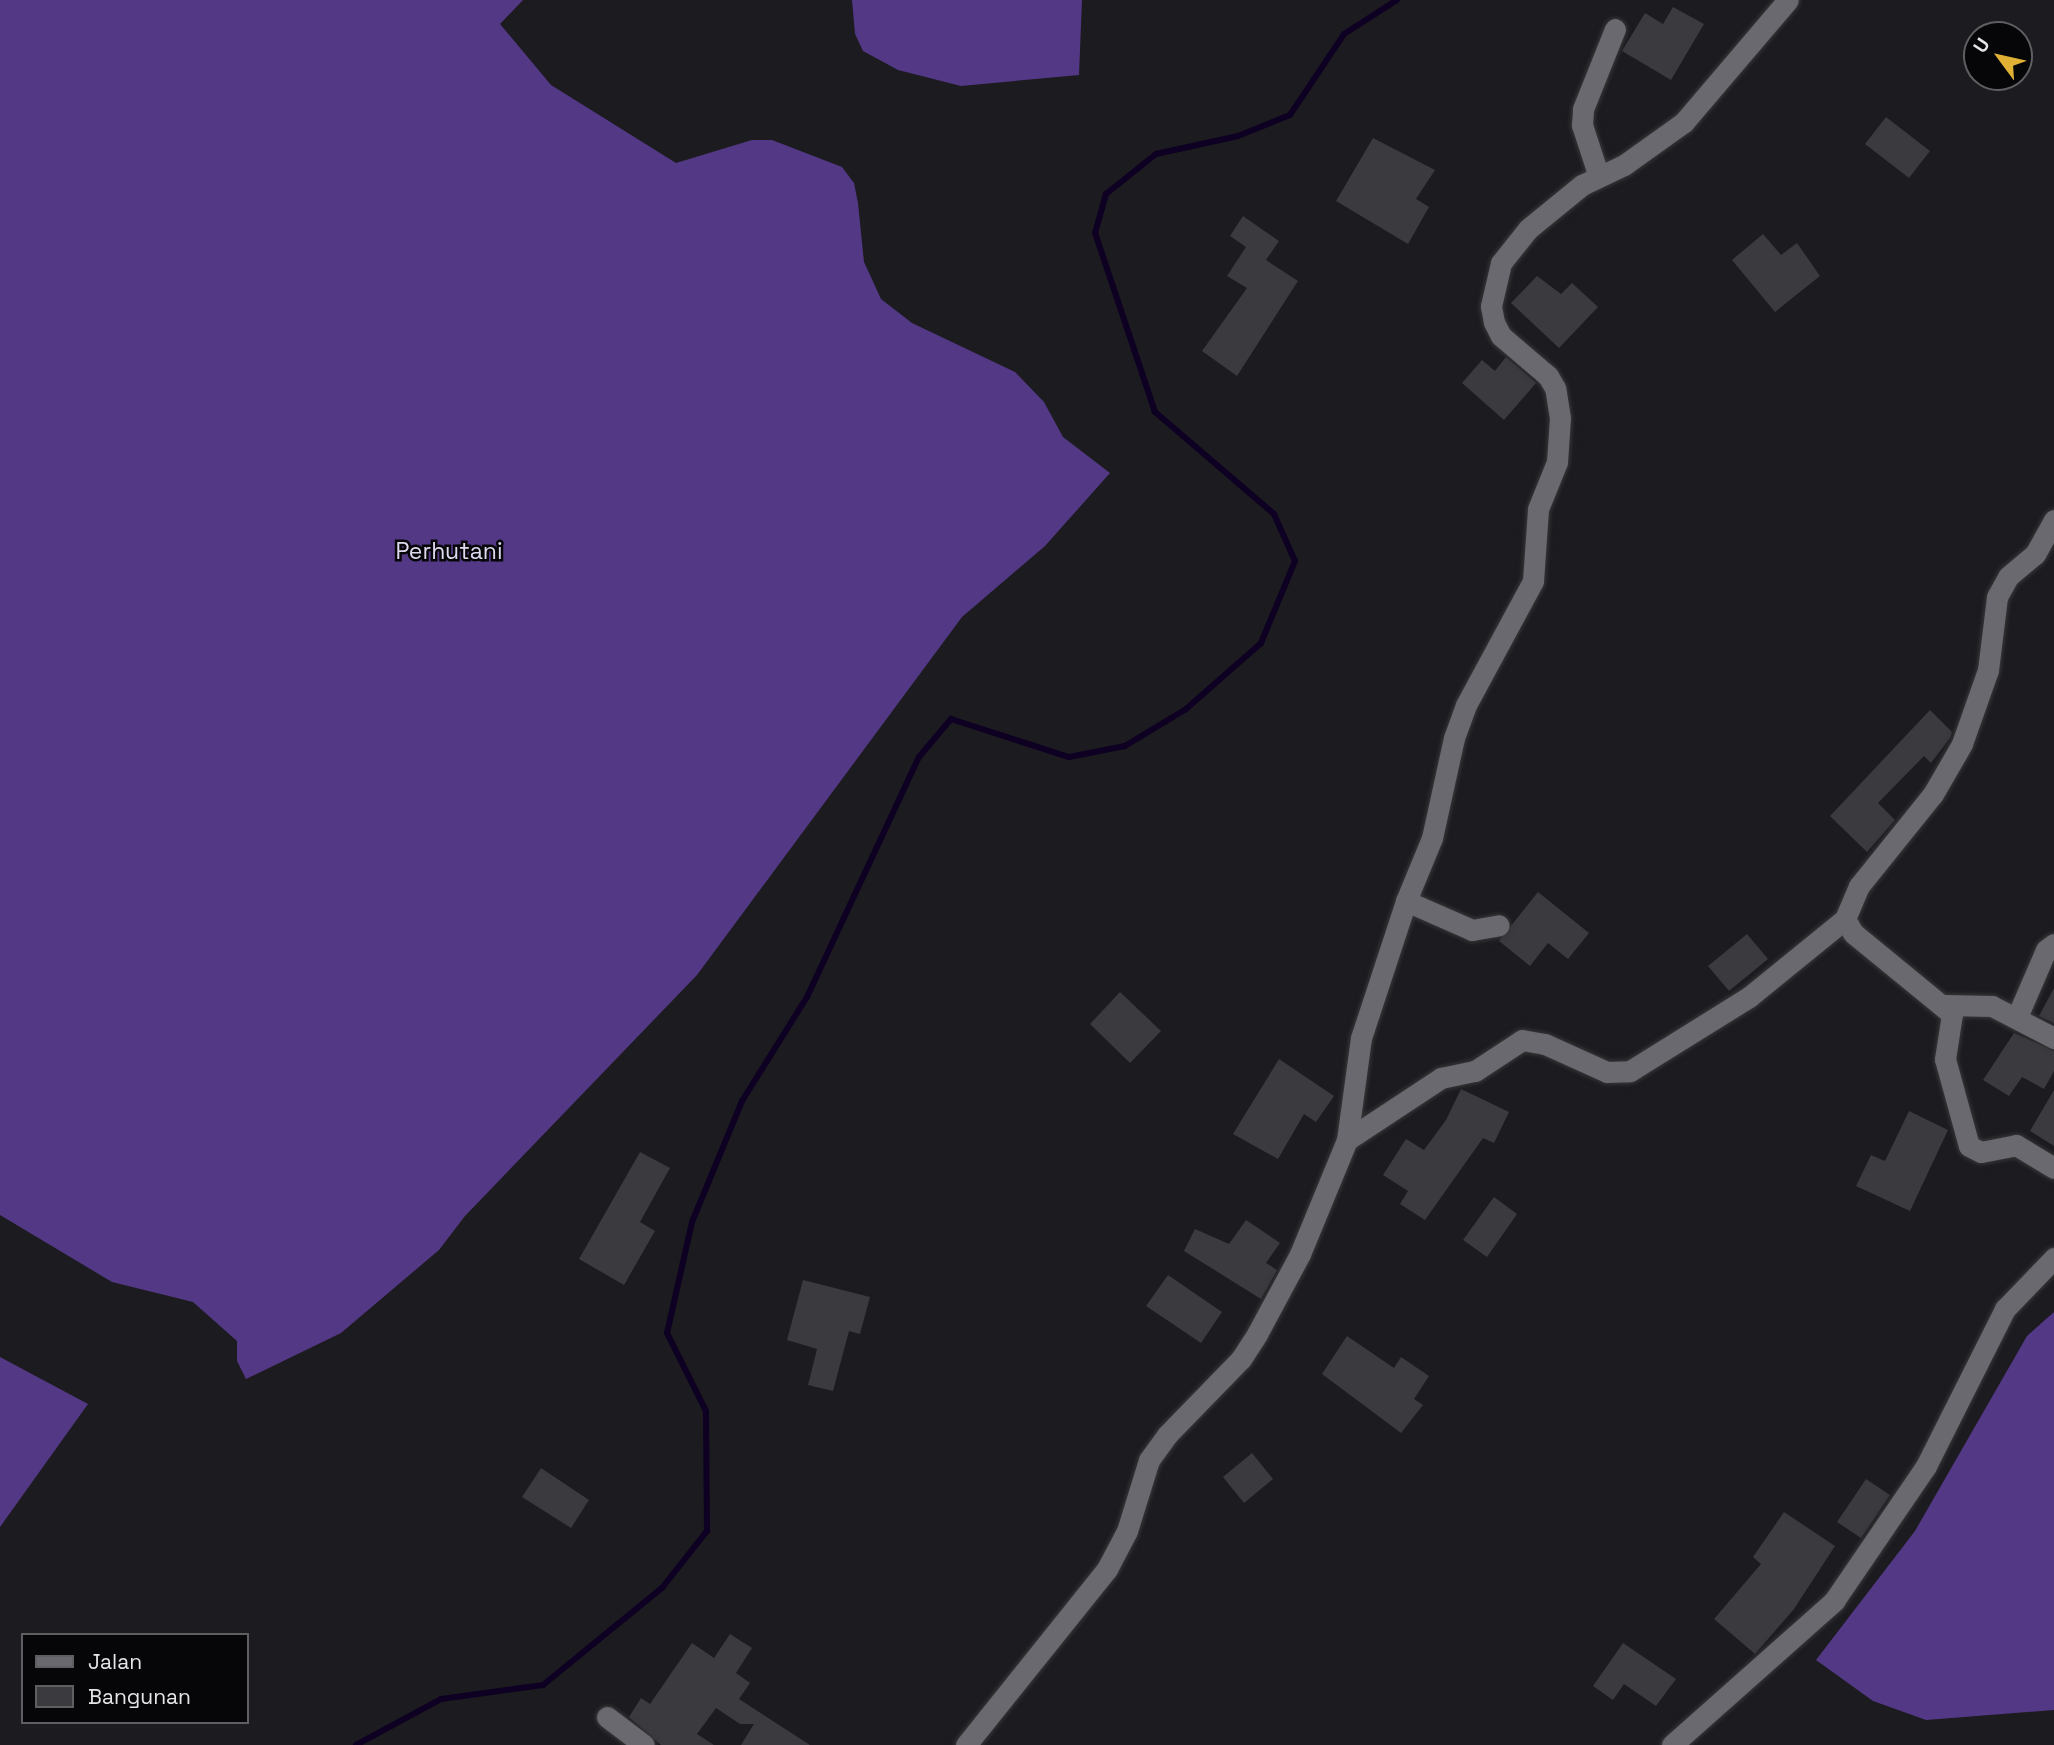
<!DOCTYPE html>
<style>
body{margin:0}
#map{position:relative;width:2054px;height:1745px;overflow:hidden;background:#1c1b1f;font-family:"Space Grotesk",sans-serif}
div>[style]{position:absolute}
.forest>*{inset:0;background:#533885}
.stream>*{height:6px;margin:-3px;padding:0 3px;transform-origin:3px;border-radius:3px;background:#0e0023}
.building>*{inset:0;background:#3b3a3f}
.roads{filter:drop-shadow(0 0 2px #38373a) drop-shadow(0 0 2px #38373a)}
.minor>*{height:21px;margin:-10.5px;padding:0 10.5px;transform-origin:10.5px;border-radius:10.5px;background:#6a696f}
span{translate:-50% -50%;white-space:nowrap;text-align:center;line-height:1.15;-webkit-text-stroke:5px #060608;paint-order:stroke}
.park-label{font-size:23px;color:#ded9ef}
.legend{position:absolute;left:21px;top:1633px;width:228px;height:91px;box-sizing:border-box;background:#060608;border:2px solid #5f5f61;margin:0;padding:9px 12px;list-style:none;font-size:21px;color:#e5e4e7}
.legend li{display:flex;align-items:center;gap:14px;height:35px}
.legend b{width:35px;border:2px solid #5f5f61}
.north{position:absolute;left:1963px;top:21px;width:70px;height:70px;box-sizing:border-box;background:#060608;border:2px solid #5f5f61;border-radius:50%;rotate:303deg;font-size:19px;font-weight:700;line-height:28px;text-align:center;color:#e5e4e7}
.north::after{content:'';display:block;margin:auto;width:24px;height:32px;background:#dfb034;clip-path:polygon(50% 0,100% 100%,50% 72%,0 100%)}
</style>
<div id="map">
<div class="forest">
<div style="clip-path:polygon(0 0,523px 0,500px 24px,551px 85px,676px 163px,752px 140px,772px 140px,842px 167px,854px 183px,858px 203px,864px 262px,881px 299px,912px 323px,1015px 372px,1044px 402px,1063px 437px,1110px 473px,1045px 546px,962px 617px,697px 975px,465px 1216px,439px 1250px,341px 1333px,246px 1379px,237px 1361px,237px 1341px,193px 1302px,112px 1282px,0 1215px)"></div>
<div style="clip-path:polygon(852px 0,1082px 0,1079px 75px,961px 86px,898px 70px,863px 51px,855px 34px)"></div>
<div style="clip-path:polygon(2054px 1312px,2054px 1710px,1926px 1720px,1873px 1701px,1816px 1660px,1915px 1531px,2027px 1336px)"></div>
<div style="clip-path:polygon(0 1357px,88px 1404px,0 1527px)"></div>
</div>
<div class="stream">
<div style="left:356px;top:1745px;width:97px;rotate:-28.4deg"></div>
<div style="left:441px;top:1699px;width:103px;rotate:-7.8deg"></div>
<div style="left:543px;top:1685px;width:154px;rotate:-39.2deg"></div>
<div style="left:662px;top:1588px;width:73px;rotate:-51.7deg"></div>
<div style="left:707px;top:1531px;width:120px;rotate:-90.5deg"></div>
<div style="left:706px;top:1411px;width:87px;rotate:-116.6deg"></div>
<div style="left:667px;top:1333px;width:114px;rotate:-77.3deg"></div>
<div style="left:692px;top:1222px;width:131px;rotate:-67.5deg"></div>
<div style="left:742px;top:1101px;width:123px;rotate:-58deg"></div>
<div style="left:807px;top:997px;width:265px;rotate:-65deg"></div>
<div style="left:919px;top:757px;width:50px;rotate:-49.9deg"></div>
<div style="left:951px;top:719px;width:124px;rotate:17.9deg"></div>
<div style="left:1069px;top:757px;width:57px;rotate:-11.1deg"></div>
<div style="left:1125px;top:746px;width:71px;rotate:-31.2deg"></div>
<div style="left:1186px;top:709px;width:100px;rotate:-41.3deg"></div>
<div style="left:1261px;top:643px;width:89px;rotate:-67.5deg"></div>
<div style="left:1295px;top:561px;width:51px;rotate:-114.1deg"></div>
<div style="left:1274px;top:514px;width:157px;rotate:-139.4deg"></div>
<div style="left:1155px;top:412px;width:189px;rotate:-108.5deg"></div>
<div style="left:1095px;top:233px;width:41px;rotate:-74.2deg"></div>
<div style="left:1106px;top:194px;width:64px;rotate:-38.7deg"></div>
<div style="left:1156px;top:154px;width:84px;rotate:-12.4deg"></div>
<div style="left:1238px;top:136px;width:56px;rotate:-22deg"></div>
<div style="left:1290px;top:115px;width:97px;rotate:-56.3deg"></div>
<div style="left:1344px;top:34px;width:63px;rotate:-32.7deg"></div>
</div>
<div class="building">
<div style="clip-path:polygon(1673px 7px,1704px 24px,1671px 80px,1622px 51px,1645px 13px,1663px 24px)"></div>
<div style="clip-path:polygon(1886px 117px,1930px 151px,1909px 178px,1865px 144px)"></div>
<div style="clip-path:polygon(1373px 138px,1435px 170px,1416px 199px,1429px 207px,1408px 244px,1336px 201px)"></div>
<div style="clip-path:polygon(1243px 216px,1279px 241px,1266px 260px,1298px 281px,1237px 376px,1202px 351px,1247px 288px,1227px 276px,1246px 247px,1230px 236px)"></div>
<div style="clip-path:polygon(1763px 234px,1781px 255px,1797px 243px,1820px 276px,1775px 312px,1732px 260px)"></div>
<div style="clip-path:polygon(1537px 276px,1561px 294px,1572px 283px,1598px 307px,1559px 348px,1511px 303px)"></div>
<div style="clip-path:polygon(1506px 357px,1536px 383px,1504px 420px,1462px 383px,1482px 360px,1495px 371px)"></div>
<div style="clip-path:polygon(1930px 710px,1952px 732px,1950px 738px,1931px 763px,1924px 756px,1878px 803px,1895px 820px,1867px 852px,1830px 816px)"></div>
<div style="clip-path:polygon(1538px 892px,1589px 933px,1568px 959px,1548px 943px,1530px 966px,1499px 941px)"></div>
<div style="clip-path:polygon(1747px 934px,1768px 959px,1729px 991px,1708px 966px)"></div>
<div style="clip-path:polygon(2054px 988px,2054px 1023px,2039px 1016px)"></div>
<div style="clip-path:polygon(1120px 992px,1161px 1031px,1130px 1063px,1090px 1024px)"></div>
<div style="clip-path:polygon(2014px 1033px,2054px 1051px,2054px 1071px,2044px 1089px,2022px 1077px,2009px 1096px,1983px 1080px)"></div>
<div style="clip-path:polygon(1279px 1059px,1334px 1096px,1316px 1122px,1304px 1114px,1278px 1159px,1233px 1134px)"></div>
<div style="clip-path:polygon(1461px 1089px,1509px 1112px,1494px 1143px,1483px 1138px,1425px 1220px,1400px 1204px,1408px 1191px,1383px 1175px,1406px 1139px,1424px 1150px,1446px 1120px)"></div>
<div style="clip-path:polygon(2054px 1090px,2054px 1146px,2030px 1131px)"></div>
<div style="clip-path:polygon(1909px 1111px,1948px 1130px,1910px 1211px,1856px 1186px,1871px 1155px,1885px 1161px)"></div>
<div style="clip-path:polygon(640px 1152px,670px 1168px,640px 1222px,655px 1231px,624px 1285px,579px 1259px)"></div>
<div style="clip-path:polygon(1494px 1197px,1517px 1214px,1487px 1257px,1463px 1240px)"></div>
<div style="clip-path:polygon(1246px 1220px,1280px 1243px,1266px 1263px,1277px 1270px,1261px 1299px,1184px 1251px,1195px 1229px,1229px 1244px)"></div>
<div style="clip-path:polygon(1168px 1275px,1222px 1312px,1201px 1343px,1146px 1306px)"></div>
<div style="clip-path:polygon(803px 1280px,870px 1297px,860px 1334px,849px 1331px,833px 1391px,808px 1385px,817px 1349px,787px 1340px)"></div>
<div style="clip-path:polygon(1347px 1336px,1394px 1368px,1401px 1357px,1429px 1376px,1414px 1399px,1423px 1405px,1401px 1433px,1322px 1374px)"></div>
<div style="clip-path:polygon(1252px 1453px,1273px 1479px,1244px 1503px,1223px 1477px)"></div>
<div style="clip-path:polygon(541px 1468px,589px 1500px,571px 1528px,522px 1497px)"></div>
<div style="clip-path:polygon(1866px 1479px,1890px 1495px,1861px 1538px,1837px 1522px)"></div>
<div style="clip-path:polygon(1784px 1512px,1835px 1546px,1794px 1609px,1755px 1654px,1714px 1619px,1761px 1564px,1753px 1557px)"></div>
<div style="clip-path:polygon(730px 1634px,752px 1648px,736px 1673px,750px 1683px,739px 1699px,810px 1745px,741px 1745px,754px 1724px,740px 1724px,716px 1708px,697px 1734px,714px 1745px,661px 1745px,629px 1717px,641px 1698px,650px 1704px,692px 1643px,714px 1658px)"></div>
<div style="clip-path:polygon(1623px 1643px,1676px 1679px,1656px 1706px,1624px 1684px,1613px 1700px,1593px 1686px)"></div>
</div>
<div class="roads">
<div class="minor">
<div style="left:1598px;top:174px;width:52px;rotate:-108.1deg"></div>
<div style="left:1582px;top:125px;width:16px;rotate:-86deg"></div>
<div style="left:1583px;top:109px;width:86px;rotate:-68.2deg"></div>
<div style="left:2054px;top:520px;width:39px;rotate:119deg"></div>
<div style="left:2035px;top:554px;width:35px;rotate:140deg"></div>
<div style="left:2008px;top:577px;width:23px;rotate:119deg"></div>
<div style="left:1997px;top:597px;width:74px;rotate:97deg"></div>
<div style="left:1988px;top:670px;width:78px;rotate:109.4deg"></div>
<div style="left:1962px;top:744px;width:58px;rotate:120.1deg"></div>
<div style="left:1933px;top:794px;width:118px;rotate:128.8deg"></div>
<div style="left:1859px;top:886px;width:36px;rotate:113deg"></div>
<div style="left:1845px;top:919px;width:16px;rotate:60deg"></div>
<div style="left:1853px;top:933px;width:128px;rotate:39.3deg"></div>
<div style="left:1952px;top:1014px;width:46px;rotate:98.8deg"></div>
<div style="left:1945px;top:1059px;width:90px;rotate:74.6deg"></div>
<div style="left:1969px;top:1146px;width:13px;rotate:27deg"></div>
<div style="left:1981px;top:1152px;width:36px;rotate:-11deg"></div>
<div style="left:2016px;top:1145px;width:44px;rotate:31.2deg"></div>
<div style="left:1406px;top:901px;width:72px;rotate:23.7deg"></div>
<div style="left:1472px;top:930px;width:27px;rotate:-10deg"></div>
<div style="left:1946px;top:1005px;width:46px;rotate:1.2deg"></div>
<div style="left:1992px;top:1006px;width:70px;rotate:27.3deg"></div>
<div style="left:2017px;top:1017px;width:73px;rotate:-66.6deg"></div>
<div style="left:2046px;top:950px;width:10px;rotate:-37deg"></div>
<div style="left:1347px;top:1140px;width:113px;rotate:-33.4deg"></div>
<div style="left:1441px;top:1078px;width:35px;rotate:-12deg"></div>
<div style="left:1475px;top:1071px;width:56px;rotate:-33.4deg"></div>
<div style="left:1522px;top:1040px;width:23px;rotate:10deg"></div>
<div style="left:1545px;top:1044px;width:68px;rotate:24.3deg"></div>
<div style="left:1607px;top:1072px;width:23px;rotate:-2deg"></div>
<div style="left:1630px;top:1071px;width:140px;rotate:-31.9deg"></div>
<div style="left:1749px;top:997px;width:124px;rotate:-39.1deg"></div>
<div style="left:607px;top:1717px;width:46px;rotate:37.1deg"></div>
<div style="left:966px;top:1745px;width:226px;rotate:-51.3deg"></div>
<div style="left:1107px;top:1569px;width:43px;rotate:-62.2deg"></div>
<div style="left:1127px;top:1531px;width:74px;rotate:-72.8deg"></div>
<div style="left:1149px;top:1460px;width:31px;rotate:-54deg"></div>
<div style="left:1167px;top:1435px;width:106px;rotate:-45.8deg"></div>
<div style="left:1241px;top:1359px;width:30px;rotate:-57deg"></div>
<div style="left:1257px;top:1334px;width:91px;rotate:-61.7deg"></div>
<div style="left:1300px;top:1254px;width:123px;rotate:-67.6deg"></div>
<div style="left:1347px;top:1140px;width:103px;rotate:-82.2deg"></div>
<div style="left:1361px;top:1038px;width:144px;rotate:-71.8deg"></div>
<div style="left:1406px;top:901px;width:68px;rotate:-67.6deg"></div>
<div style="left:1432px;top:838px;width:102px;rotate:-77.6deg"></div>
<div style="left:1454px;top:738px;width:35px;rotate:-70deg"></div>
<div style="left:1466px;top:705px;width:141px;rotate:-61.6deg"></div>
<div style="left:1533px;top:581px;width:72px;rotate:-86deg"></div>
<div style="left:1538px;top:509px;width:51px;rotate:-68deg"></div>
<div style="left:1557px;top:462px;width:44px;rotate:-86.1deg"></div>
<div style="left:1560px;top:418px;width:30px;rotate:-99deg"></div>
<div style="left:1555px;top:388px;width:14px;rotate:-120deg"></div>
<div style="left:1548px;top:376px;width:62px;rotate:-139.6deg"></div>
<div style="left:1501px;top:336px;width:16px;rotate:-117deg"></div>
<div style="left:1494px;top:322px;width:16px;rotate:-101deg"></div>
<div style="left:1491px;top:306px;width:44px;rotate:-76.9deg"></div>
<div style="left:1501px;top:263px;width:43px;rotate:-51.5deg"></div>
<div style="left:1528px;top:229px;width:70px;rotate:-39.2deg"></div>
<div style="left:1582px;top:185px;width:47px;rotate:-25.5deg"></div>
<div style="left:1624px;top:165px;width:74px;rotate:-35.6deg"></div>
<div style="left:1684px;top:122px;width:160px;rotate:-49.6deg"></div>
<div style="left:1672px;top:1745px;width:217px;rotate:-41.6deg"></div>
<div style="left:1834px;top:1601px;width:163px;rotate:-55.7deg"></div>
<div style="left:1926px;top:1466px;width:176px;rotate:-63.3deg"></div>
<div style="left:2005px;top:1309px;width:71px;rotate:-46.1deg"></div>
</div>
</div>
<div class="park-label">
<span style="left:449px;top:551px">Perhutani</span>
</div>
<ul class="legend">
<li><b style="height:9px;background:#6a696f"></b>Jalan</li>
<li><b style="height:19px;background:#3b3a3f"></b>Bangunan</li>
</ul>
<div class="north">U</div>
</div>
